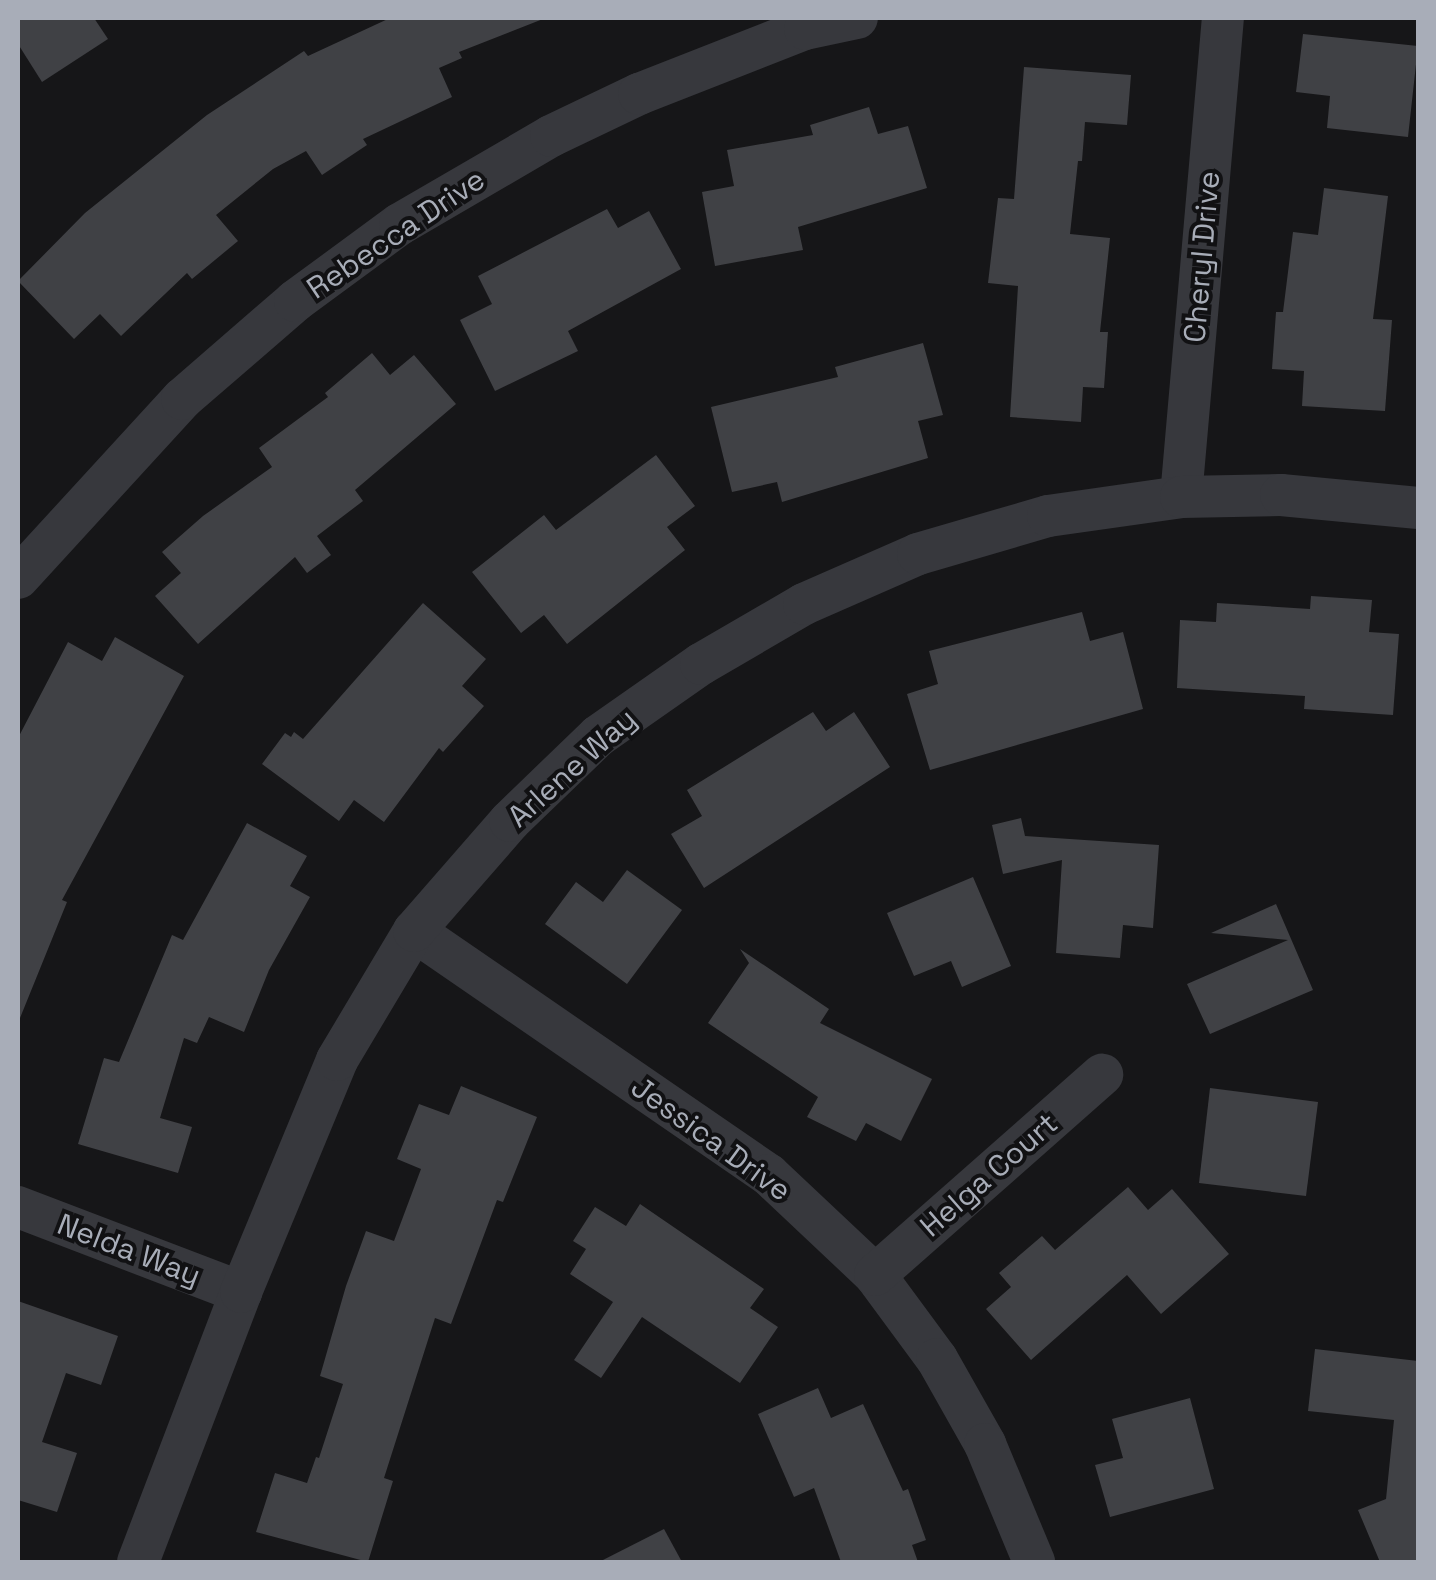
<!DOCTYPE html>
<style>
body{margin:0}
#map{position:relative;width:1436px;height:1580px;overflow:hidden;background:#161618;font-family:"Space Grotesk",sans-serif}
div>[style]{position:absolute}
.building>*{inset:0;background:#404145}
.minor>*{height:42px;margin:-21px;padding:0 21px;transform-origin:21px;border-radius:21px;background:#37383d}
span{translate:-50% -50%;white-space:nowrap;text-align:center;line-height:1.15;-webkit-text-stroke:8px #111113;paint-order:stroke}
.street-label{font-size:30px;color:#a8adb8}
.frame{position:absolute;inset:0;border:20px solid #a8adb8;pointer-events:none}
</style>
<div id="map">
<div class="building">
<div style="clip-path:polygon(18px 18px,94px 18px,108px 39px,42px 82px,18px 44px)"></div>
<div style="clip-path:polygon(390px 18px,543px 19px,459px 52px,462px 58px,439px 68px,452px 97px,363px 139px,367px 145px,322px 175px,306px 151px,273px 169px,216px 215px,238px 241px,192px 279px,187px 273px,121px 336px,100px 314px,74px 339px,18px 281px,85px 213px,207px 115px,304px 51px,308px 56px)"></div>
<div style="clip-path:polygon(1303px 34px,1418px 46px,1408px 137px,1327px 128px,1330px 96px,1296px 92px)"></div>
<div style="clip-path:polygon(1024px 67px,1131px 75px,1127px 125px,1085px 122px,1082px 161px,1078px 161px,1070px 234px,1110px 238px,1100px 332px,1108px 332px,1104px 388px,1083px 387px,1081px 422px,1010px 417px,1018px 286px,988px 283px,998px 198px,1014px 199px)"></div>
<div style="clip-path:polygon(869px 107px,878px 134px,908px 126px,927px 188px,798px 227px,803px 250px,715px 266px,702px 192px,734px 186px,727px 150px,813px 135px,810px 125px)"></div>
<div style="clip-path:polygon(1324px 188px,1388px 196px,1373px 319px,1392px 320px,1385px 411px,1302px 406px,1304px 371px,1272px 369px,1276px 312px,1283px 312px,1293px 232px,1318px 235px)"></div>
<div style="clip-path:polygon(607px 209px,618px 228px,649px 211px,681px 269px,568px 331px,578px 351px,495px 391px,460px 320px,492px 304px,478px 276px)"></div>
<div style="clip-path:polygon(923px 343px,943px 415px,918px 421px,928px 458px,782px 502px,777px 482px,732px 492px,711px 407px,838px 377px,835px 367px)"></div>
<div style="clip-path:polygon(372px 353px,390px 375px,414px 355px,456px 404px,355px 490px,363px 501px,317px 536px,331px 555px,307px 573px,295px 557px,198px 644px,155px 596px,181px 573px,162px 552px,203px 516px,272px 467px,259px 448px,328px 397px,325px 393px)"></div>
<div style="clip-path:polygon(656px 455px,695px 506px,667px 527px,685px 550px,567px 644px,544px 615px,521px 633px,472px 572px,544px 515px,556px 530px)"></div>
<div style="clip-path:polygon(1311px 596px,1372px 600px,1369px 632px,1399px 634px,1393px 715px,1304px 709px,1305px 696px,1177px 688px,1180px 620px,1216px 622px,1217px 603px,1310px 609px)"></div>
<div style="clip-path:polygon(423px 603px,486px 659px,462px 686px,484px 706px,443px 752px,439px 748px,384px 822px,354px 800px,339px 821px,262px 764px,285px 733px,291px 737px,294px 732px,303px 739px)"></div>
<div style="clip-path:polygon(1082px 612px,1090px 641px,1123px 632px,1143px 709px,930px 770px,907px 694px,938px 684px,929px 651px)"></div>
<div style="clip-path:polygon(115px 637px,184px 676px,62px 900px,67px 902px,18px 1023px,18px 738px,68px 642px,102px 661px)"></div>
<div style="clip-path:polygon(813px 712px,826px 731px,854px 712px,890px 767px,704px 888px,671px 834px,702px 816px,687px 790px)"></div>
<div style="clip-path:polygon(1021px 818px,1025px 836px,1159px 845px,1153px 928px,1123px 925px,1120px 958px,1056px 953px,1062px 860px,1003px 874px,992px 825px)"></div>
<div style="clip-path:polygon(247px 823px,307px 856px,290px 886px,310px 897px,269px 970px,244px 1032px,209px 1017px,197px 1043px,184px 1038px,160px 1118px,192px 1127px,178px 1173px,78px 1144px,104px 1058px,119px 1062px,172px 935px,183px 940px)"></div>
<div style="clip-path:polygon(627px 870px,682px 910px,627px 984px,545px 924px,576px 882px,603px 902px)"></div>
<div style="clip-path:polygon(973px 877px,1011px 966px,962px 987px,951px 961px,914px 976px,887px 913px)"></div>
<div style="clip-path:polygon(1276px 904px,1313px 990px,1210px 1034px,1187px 984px,1288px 940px,1211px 933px)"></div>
<div style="clip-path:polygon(740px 949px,829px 1009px,820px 1023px,932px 1079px,901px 1141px,866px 1123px,856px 1141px,807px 1117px,818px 1097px,708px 1023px,749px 963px)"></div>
<div style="clip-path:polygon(461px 1086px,537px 1117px,503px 1202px,497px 1200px,451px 1324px,435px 1318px,384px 1478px,393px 1481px,368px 1562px,256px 1532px,275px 1473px,307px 1483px,316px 1457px,319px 1458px,343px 1384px,320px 1376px,346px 1286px,366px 1231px,394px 1241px,421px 1169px,397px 1159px,419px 1104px,449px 1115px)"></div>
<div style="clip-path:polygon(1210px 1088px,1318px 1102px,1306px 1196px,1199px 1183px)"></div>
<div style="clip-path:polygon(1128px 1187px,1148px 1210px,1172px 1189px,1229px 1254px,1161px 1314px,1127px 1275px,1031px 1360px,986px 1309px,1011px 1287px,999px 1273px,1042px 1236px,1055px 1250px)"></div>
<div style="clip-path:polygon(640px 1204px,764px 1289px,750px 1308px,778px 1327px,740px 1383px,642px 1317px,601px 1378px,574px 1360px,613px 1302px,570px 1274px,586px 1249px,573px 1241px,595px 1207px,626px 1226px)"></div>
<div style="clip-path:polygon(18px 1301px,118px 1336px,101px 1385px,66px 1373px,42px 1442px,77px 1453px,57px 1512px,18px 1500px)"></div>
<div style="clip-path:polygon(1315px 1349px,1418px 1361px,1418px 1562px,1380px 1562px,1358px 1510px,1386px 1499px,1394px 1420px,1308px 1411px)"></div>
<div style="clip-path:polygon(818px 1388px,831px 1418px,863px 1404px,903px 1491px,908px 1489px,926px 1540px,912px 1545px,918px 1562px,841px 1562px,814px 1488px,794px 1497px,758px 1414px)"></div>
<div style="clip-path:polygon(1190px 1398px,1214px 1489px,1110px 1517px,1095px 1465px,1123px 1458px,1112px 1419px)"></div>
<div style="clip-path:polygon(664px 1529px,682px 1562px,599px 1562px)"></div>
</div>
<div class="minor">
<div style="left:1181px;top:497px;width:481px;rotate:-85deg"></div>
<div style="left:18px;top:578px;width:243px;rotate:-47.5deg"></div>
<div style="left:182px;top:399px;width:150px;rotate:-40.9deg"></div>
<div style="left:295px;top:301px;width:130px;rotate:-36.3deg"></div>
<div style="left:400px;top:224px;width:175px;rotate:-30.2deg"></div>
<div style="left:551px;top:136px;width:98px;rotate:-25.5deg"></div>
<div style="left:639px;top:94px;width:178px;rotate:-21.4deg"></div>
<div style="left:805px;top:29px;width:53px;rotate:-11.9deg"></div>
<div style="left:414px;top:931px;width:431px;rotate:34.5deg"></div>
<div style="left:769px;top:1175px;width:146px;rotate:43.3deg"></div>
<div style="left:875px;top:1275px;width:104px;rotate:53.6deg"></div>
<div style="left:937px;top:1359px;width:98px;rotate:60.5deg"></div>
<div style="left:985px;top:1444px;width:128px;rotate:67.4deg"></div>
<div style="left:18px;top:1207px;width:239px;rotate:20.9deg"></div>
<div style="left:875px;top:1275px;width:303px;rotate:-41.4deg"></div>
<div style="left:138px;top:1562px;width:289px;rotate:-69.1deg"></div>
<div style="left:241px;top:1292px;width:251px;rotate:-67.5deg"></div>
<div style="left:337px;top:1060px;width:150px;rotate:-59.2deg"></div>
<div style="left:414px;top:931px;width:146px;rotate:-48.9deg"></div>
<div style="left:510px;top:821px;width:122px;rotate:-44deg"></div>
<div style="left:598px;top:736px;width:126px;rotate:-35deg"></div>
<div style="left:701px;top:664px;width:119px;rotate:-30.2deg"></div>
<div style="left:804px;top:604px;width:124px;rotate:-23.7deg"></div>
<div style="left:918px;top:554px;width:135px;rotate:-16.3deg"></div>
<div style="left:1048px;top:516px;width:134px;rotate:-8.1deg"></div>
<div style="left:1181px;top:497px;width:100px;rotate:-1.1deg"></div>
<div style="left:1281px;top:495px;width:138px;rotate:5.4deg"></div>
</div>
<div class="street-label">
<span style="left:396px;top:234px;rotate:-34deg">Rebecca Drive</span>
<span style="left:1202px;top:257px;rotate:-85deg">Cheryl Drive</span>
<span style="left:572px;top:768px;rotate:-42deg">Arlene Way</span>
<span style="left:711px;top:1139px;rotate:36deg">Jessica Drive</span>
<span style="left:989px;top:1175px;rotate:-41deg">Helga Court</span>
<span style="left:129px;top:1250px;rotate:21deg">Nelda Way</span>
</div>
<div class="frame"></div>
</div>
